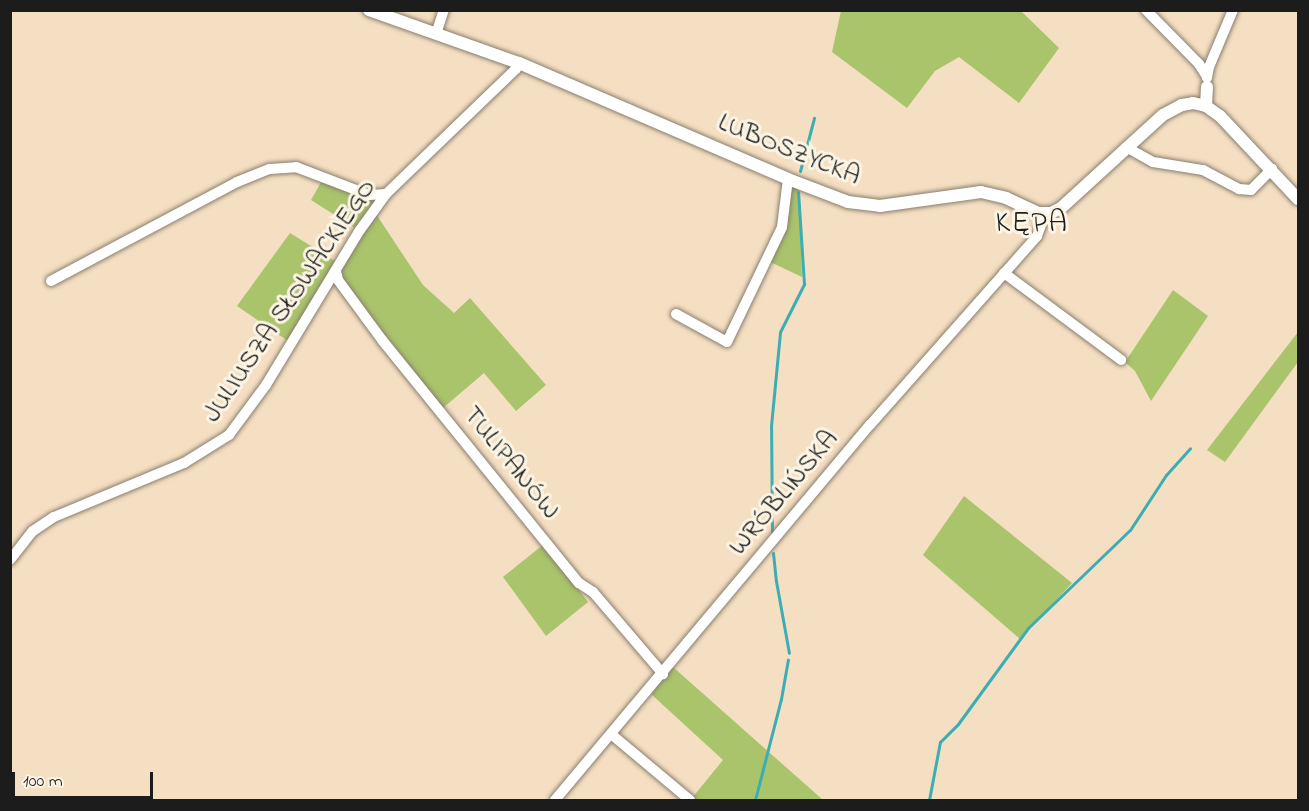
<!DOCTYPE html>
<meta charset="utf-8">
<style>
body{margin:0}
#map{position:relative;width:1309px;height:811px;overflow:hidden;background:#f5dfc2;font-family:"Indie Flower",sans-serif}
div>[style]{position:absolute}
.green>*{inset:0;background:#a9c46b}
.stream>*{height:3px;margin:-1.5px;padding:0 1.5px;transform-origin:1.5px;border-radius:1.5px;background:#3cadb4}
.roads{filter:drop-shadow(0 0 2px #887e6f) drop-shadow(0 0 2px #887e6f)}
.minor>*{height:10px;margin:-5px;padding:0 5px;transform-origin:5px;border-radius:5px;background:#fff}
.tertiary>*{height:12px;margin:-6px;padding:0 6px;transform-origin:6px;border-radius:6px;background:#fff}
span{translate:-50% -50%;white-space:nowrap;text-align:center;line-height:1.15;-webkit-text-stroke:6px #fcf5e5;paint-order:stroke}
.street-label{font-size:27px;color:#1c1c1c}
.quarter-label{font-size:30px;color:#1c1c1c;letter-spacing:1.5px}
.frame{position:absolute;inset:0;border:12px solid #1c1c1c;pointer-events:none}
.scale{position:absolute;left:12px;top:772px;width:141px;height:27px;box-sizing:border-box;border:3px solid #1c1c1c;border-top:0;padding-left:8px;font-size:18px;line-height:21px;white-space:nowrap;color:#1c1c1c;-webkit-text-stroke:4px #fcf5e5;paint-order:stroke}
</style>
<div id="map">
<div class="green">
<div style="clip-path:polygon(841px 11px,1021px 11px,1059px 48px,1019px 103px,959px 57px,935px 71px,907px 108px,832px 52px)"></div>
<div style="clip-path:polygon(324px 177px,380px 196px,374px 211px,423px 285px,454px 313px,470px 298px,546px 385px,516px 411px,484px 373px,443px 408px,336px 272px,291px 343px,237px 306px,290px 233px,340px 264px,360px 231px,311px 200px)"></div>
<div style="clip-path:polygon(788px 179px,799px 184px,802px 277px,766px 260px,782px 227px)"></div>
<div style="clip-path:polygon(1173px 290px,1208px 316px,1151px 401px,1135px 371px,1125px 362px)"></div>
<div style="clip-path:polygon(1298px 332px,1298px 362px,1225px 462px,1207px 450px)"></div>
<div style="clip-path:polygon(964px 496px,1072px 583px,1020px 639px,923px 555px)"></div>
<div style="clip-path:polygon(544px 544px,588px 602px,546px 636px,503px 577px)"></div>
<div style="clip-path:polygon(673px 667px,823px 800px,695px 800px,692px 798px,723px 760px,651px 694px)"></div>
</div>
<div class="stream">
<div style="left:800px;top:171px;width:55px;rotate:-75.2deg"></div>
<div style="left:772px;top:532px;width:106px;rotate:-90.5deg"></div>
<div style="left:771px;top:426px;width:94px;rotate:-84.5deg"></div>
<div style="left:780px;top:332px;width:54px;rotate:-63.4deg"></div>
<div style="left:804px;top:284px;width:92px;rotate:-93.7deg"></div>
<div style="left:773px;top:553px;width:28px;rotate:84deg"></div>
<div style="left:776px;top:581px;width:73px;rotate:79.8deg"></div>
<div style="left:755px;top:800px;width:104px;rotate:-75.6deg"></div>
<div style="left:781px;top:699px;width:40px;rotate:-80deg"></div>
<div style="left:929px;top:800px;width:59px;rotate:-79.3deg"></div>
<div style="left:940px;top:742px;width:25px;rotate:-45deg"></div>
<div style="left:958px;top:724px;width:119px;rotate:-53.9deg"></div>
<div style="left:1028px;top:628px;width:141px;rotate:-43.9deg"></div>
<div style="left:1130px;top:530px;width:66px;rotate:-56.8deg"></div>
<div style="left:1166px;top:475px;width:36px;rotate:-48deg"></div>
</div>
<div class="roads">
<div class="minor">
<div style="left:1146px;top:10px;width:76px;rotate:45.5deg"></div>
<div style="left:1199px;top:64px;width:15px;rotate:58deg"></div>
<div style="left:436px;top:34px;width:25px;rotate:-72deg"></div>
<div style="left:1207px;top:78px;width:11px;rotate:-80deg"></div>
<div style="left:1209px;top:67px;width:62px;rotate:-67.2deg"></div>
<div style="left:1126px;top:147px;width:31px;rotate:29deg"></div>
<div style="left:1153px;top:162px;width:51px;rotate:9.1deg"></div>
<div style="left:1203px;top:170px;width:41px;rotate:27.8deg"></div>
<div style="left:1239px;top:189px;width:12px;rotate:5deg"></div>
<div style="left:1251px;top:190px;width:30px;rotate:-45deg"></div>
<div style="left:336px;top:271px;width:9px;rotate:77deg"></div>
<div style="left:338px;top:280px;width:74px;rotate:53.7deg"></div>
<div style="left:382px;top:340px;width:313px;rotate:51deg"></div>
<div style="left:579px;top:583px;width:17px;rotate:33deg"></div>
<div style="left:593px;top:592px;width:108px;rotate:49.5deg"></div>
<div style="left:1004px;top:273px;width:146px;rotate:36.6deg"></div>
<div style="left:51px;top:281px;width:211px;rotate:-28deg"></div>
<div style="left:237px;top:182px;width:35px;rotate:-22deg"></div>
<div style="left:270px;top:169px;width:26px;rotate:-4deg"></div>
<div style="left:296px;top:167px;width:78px;rotate:21deg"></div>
<div style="left:369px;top:195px;width:17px;rotate:-3deg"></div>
<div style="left:676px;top:314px;width:58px;rotate:28.8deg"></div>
<div style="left:727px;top:342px;width:127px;rotate:-64.4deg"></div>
<div style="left:782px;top:227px;width:48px;rotate:-82.9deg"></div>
<div style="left:10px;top:560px;width:37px;rotate:-52deg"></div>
<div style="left:33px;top:531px;width:25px;rotate:-34deg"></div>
<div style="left:54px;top:517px;width:141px;rotate:-22.6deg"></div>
<div style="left:184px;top:463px;width:53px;rotate:-31.9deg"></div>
<div style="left:229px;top:435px;width:62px;rotate:-53.5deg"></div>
<div style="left:266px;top:385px;width:181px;rotate:-58.8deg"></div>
<div style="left:360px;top:230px;width:44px;rotate:-54.2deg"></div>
<div style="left:386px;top:194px;width:180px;rotate:-43.9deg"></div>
<div style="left:516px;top:69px;width:7px;rotate:-63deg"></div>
<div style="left:611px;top:734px;width:103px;rotate:39.9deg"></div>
<div style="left:555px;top:800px;width:490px;rotate:-50deg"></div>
<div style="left:870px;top:425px;width:252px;rotate:-48.5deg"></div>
<div style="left:1037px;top:236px;width:23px;rotate:-70deg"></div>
</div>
<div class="tertiary">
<div style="left:369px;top:10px;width:159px;rotate:19.5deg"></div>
<div style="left:519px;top:63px;width:293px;rotate:23.3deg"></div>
<div style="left:788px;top:179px;width:64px;rotate:21deg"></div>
<div style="left:848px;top:202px;width:32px;rotate:7deg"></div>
<div style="left:880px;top:206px;width:102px;rotate:-7.9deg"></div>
<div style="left:981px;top:192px;width:26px;rotate:13deg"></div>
<div style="left:1006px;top:198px;width:35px;rotate:25deg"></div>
<div style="left:1038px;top:213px;width:13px"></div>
<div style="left:1051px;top:213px;width:11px;rotate:-27deg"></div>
<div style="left:1061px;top:208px;width:138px;rotate:-42.4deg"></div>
<div style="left:1163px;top:115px;width:21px;rotate:-28deg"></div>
<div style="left:1182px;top:105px;width:11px;rotate:-10deg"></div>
<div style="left:1193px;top:103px;width:13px;rotate:13deg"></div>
<div style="left:1206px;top:106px;width:17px;rotate:36deg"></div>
<div style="left:1220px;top:116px;width:114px;rotate:46.8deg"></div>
<div style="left:1206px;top:106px;width:19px;rotate:-87deg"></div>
</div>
</div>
<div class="street-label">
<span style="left:789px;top:150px;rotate:22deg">LUBOSZYCKA</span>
<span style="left:290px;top:301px;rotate:-56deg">JULIUSZA SŁOWACKIEGO</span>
<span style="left:511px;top:463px;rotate:51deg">TULIPANÓW</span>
<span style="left:784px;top:493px;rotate:-50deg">WRÓBLIŃSKA</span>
</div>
<div class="quarter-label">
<span style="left:1032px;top:224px">KĘPA</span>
</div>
<div class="frame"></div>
<div class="scale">100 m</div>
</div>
